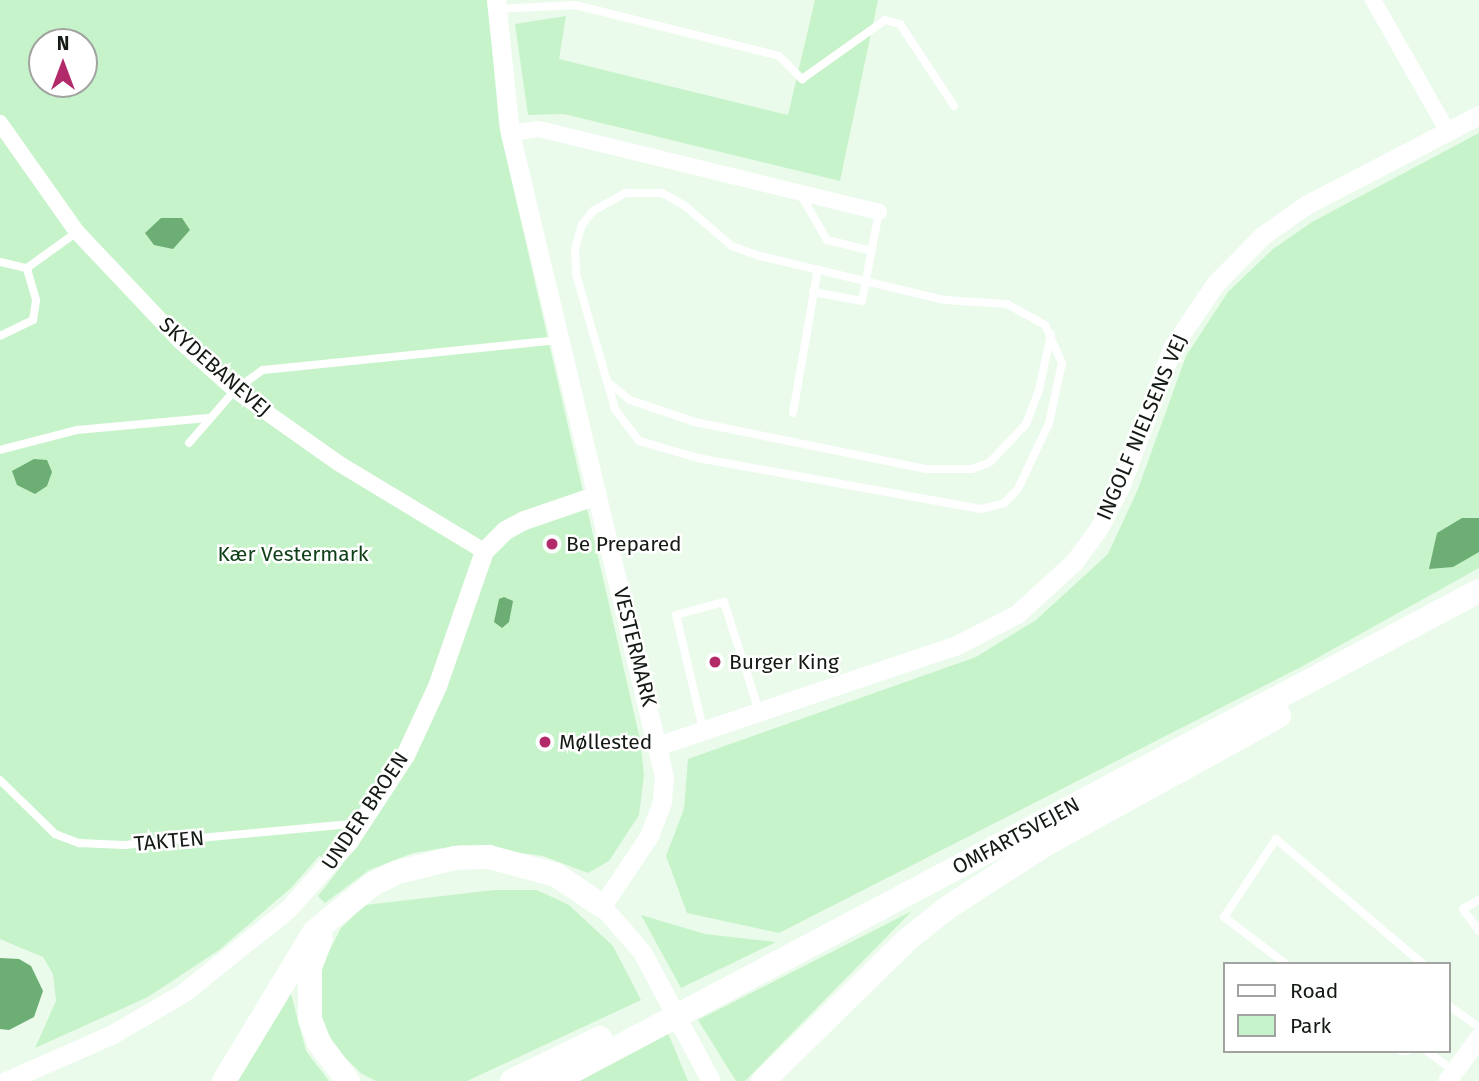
<!DOCTYPE html>
<meta charset="utf-8">
<style>
body{margin:0}
#map{position:relative;width:1479px;height:1081px;overflow:hidden;background:#eafbeb;font-family:"Fira Sans",sans-serif}
div>[style]{position:absolute}
.green>*{inset:0;background:#c7f3ca}
.water>*{inset:0;background:#6cae73}
.service>*{height:8px;margin:-4px;padding:0 4px;transform-origin:4px;border-radius:4px;background:#fff}
.minor>*{height:16px;margin:-8px;padding:0 8px;transform-origin:8px;border-radius:8px;background:#fff}
.tertiary>*{height:19px;margin:-9.5px;padding:0 9.5px;transform-origin:9.5px;border-radius:9.5px;background:#fff}
.trunk>*{height:24px;margin:-12px;padding:0 12px;transform-origin:12px;border-radius:12px;background:#fff}
.dots>*{width:19px;height:19px;translate:-50% -50%;box-sizing:border-box;border:4px solid #fff;border-radius:50%}
span{translate:-50% -50%;white-space:nowrap;text-align:center;line-height:1.15;-webkit-text-stroke:5px #fff;paint-order:stroke}
.street-label{font-size:21px;color:#141a14}
.poi-label{font-size:21px;color:#141a14}
.left{translate:0 -50%;text-align:left}
.park-label{font-size:21px;color:#104019}
.legend{position:absolute;left:1223px;top:962px;width:228px;height:91px;box-sizing:border-box;background:#fff;border:2px solid #a1a3a1;margin:0;padding:9px 12px;list-style:none;font-size:21px;color:#141a14}
.legend li{display:flex;align-items:center;gap:14px;height:35px}
.legend b{width:35px;border:2px solid #a1a3a1}
.north{position:absolute;left:28px;top:28px;width:70px;height:70px;box-sizing:border-box;background:#fff;border:2px solid #a1a3a1;border-radius:50%;rotate:0deg;font-size:19px;font-weight:700;line-height:28px;text-align:center;color:#141a14}
.north::after{content:'';display:block;margin:auto;width:24px;height:32px;background:#b32a6b;clip-path:polygon(50% 0,100% 100%,50% 72%,0 100%)}
</style>
<div id="map">
<div class="green">
<div style="clip-path:polygon(evenodd,0 0,488px 0,499px 126px,640px 739px,644px 775px,639px 815px,609px 861px,588px 873px,543px 856px,461px 845px,413px 853px,369px 870px,325px 903px,318px 896px,343px 864px,319px 856px,291px 888px,219px 950px,148px 997px,35px 1048px,56px 1001px,53px 974px,43px 957px,0 939px,0 0,42px 42px,84px 42px,84px 84px,42px 84px,42px 42px)"></div>
<div style="clip-path:polygon(815px 0,878px 0,840px 181px,564px 114px,528px 115px,515px 24px,566px 16px,559px 59px,788px 115px)"></div>
<div style="clip-path:polygon(1479px 133px,1479px 568px,1301px 667px,779px 933px,687px 913px,666px 856px,684px 809px,688px 759px,976px 657px,1036px 620px,1108px 554px,1138px 489px,1186px 356px,1228px 292px,1273px 249px,1312px 222px)"></div>
<div style="clip-path:polygon(494px 890px,537px 890px,569px 905px,613px 946px,641px 1000px,467px 1081px,376px 1081px,362px 1074px,339px 1052px,318px 1017px,319px 971px,341px 928px,365px 905px)"></div>
<div style="clip-path:polygon(912px 911px,745px 1081px,736px 1081px,698px 1020px)"></div>
<div style="clip-path:polygon(641px 915px,705px 934px,776px 942px,681px 988px)"></div>
<div style="clip-path:polygon(289px 986px,306px 1051px,329px 1081px,234px 1081px)"></div>
<div style="clip-path:polygon(668px 1033px,688px 1081px,579px 1081px)"></div>
</div>
<div class="water">
<div style="clip-path:polygon(161px 218px,182px 218px,190px 230px,173px 249px,154px 245px,145px 233px)"></div>
<div style="clip-path:polygon(34px 459px,47px 460px,52px 472px,47px 486px,35px 494px,17px 485px,12px 471px)"></div>
<div style="clip-path:polygon(1462px 518px,1479px 518px,1479px 552px,1453px 567px,1429px 569px,1437px 533px)"></div>
<div style="clip-path:polygon(504px 597px,513px 601px,509px 622px,502px 628px,494px 622px,499px 599px)"></div>
<div style="clip-path:polygon(0 958px,19px 959px,31px 966px,43px 991px,34px 1017px,9px 1030px,0 1029px)"></div>
</div>
<div class="service">
<div style="left:499px;top:9px;width:76px;rotate:-3deg"></div>
<div style="left:575px;top:5px;width:210px;rotate:14deg"></div>
<div style="left:779px;top:56px;width:33px;rotate:45deg"></div>
<div style="left:802px;top:79px;width:102px;rotate:-35.4deg"></div>
<div style="left:885px;top:20px;width:16px;rotate:15deg"></div>
<div style="left:900px;top:24px;width:98px;rotate:56.6deg"></div>
<div style="left:626px;top:193px;width:36px"></div>
<div style="left:662px;top:193px;width:26px;rotate:29deg"></div>
<div style="left:685px;top:206px;width:62px;rotate:40.4deg"></div>
<div style="left:732px;top:246px;width:30px;rotate:20deg"></div>
<div style="left:760px;top:256px;width:190px;rotate:13.4deg"></div>
<div style="left:945px;top:300px;width:62px;rotate:3.7deg"></div>
<div style="left:1007px;top:304px;width:43px;rotate:28.9deg"></div>
<div style="left:1045px;top:325px;width:42px;rotate:65.9deg"></div>
<div style="left:1062px;top:363px;width:61px;rotate:102.2deg"></div>
<div style="left:1049px;top:423px;width:73px;rotate:115.2deg"></div>
<div style="left:1018px;top:489px;width:20px;rotate:135deg"></div>
<div style="left:1004px;top:503px;width:24px;rotate:165deg"></div>
<div style="left:981px;top:509px;width:288px;rotate:-169.8deg"></div>
<div style="left:698px;top:458px;width:61px;rotate:-163.9deg"></div>
<div style="left:639px;top:441px;width:40px;rotate:-127deg"></div>
<div style="left:615px;top:409px;width:141px;rotate:-106.1deg"></div>
<div style="left:576px;top:274px;width:25px;rotate:-92deg"></div>
<div style="left:575px;top:249px;width:25px;rotate:-74deg"></div>
<div style="left:582px;top:225px;width:18px;rotate:-52deg"></div>
<div style="left:593px;top:211px;width:38px;rotate:-29deg"></div>
<div style="left:801px;top:195px;width:52px;rotate:60deg"></div>
<div style="left:827px;top:240px;width:45px;rotate:14deg"></div>
<div style="left:0;top:262px;width:28px;rotate:13deg"></div>
<div style="left:813px;top:292px;width:50px;rotate:10.4deg"></div>
<div style="left:862px;top:301px;width:91px;rotate:-79.2deg"></div>
<div style="left:0;top:336px;width:37px;rotate:-26deg"></div>
<div style="left:33px;top:320px;width:20px;rotate:-81deg"></div>
<div style="left:36px;top:300px;width:33px;rotate:-106deg"></div>
<div style="left:27px;top:268px;width:62px;rotate:-35.8deg"></div>
<div style="left:609px;top:383px;width:27px;rotate:39deg"></div>
<div style="left:630px;top:400px;width:69px;rotate:18.7deg"></div>
<div style="left:695px;top:422px;width:235px;rotate:11.5deg"></div>
<div style="left:925px;top:469px;width:47px"></div>
<div style="left:972px;top:469px;width:19px;rotate:-21deg"></div>
<div style="left:990px;top:462px;width:52px;rotate:-46.5deg"></div>
<div style="left:1026px;top:424px;width:36px;rotate:-69deg"></div>
<div style="left:1039px;top:390px;width:57px;rotate:-77.9deg"></div>
<div style="left:793px;top:413px;width:146px;rotate:-80.2deg"></div>
<div style="left:189px;top:443px;width:70px;rotate:-49deg"></div>
<div style="left:235px;top:390px;width:34px;rotate:-36deg"></div>
<div style="left:263px;top:370px;width:298px;rotate:-5.8deg"></div>
<div style="left:0;top:450px;width:80px;rotate:-14.6deg"></div>
<div style="left:77px;top:430px;width:134px;rotate:-5.2deg"></div>
<div style="left:703px;top:729px;width:117px;rotate:-103.3deg"></div>
<div style="left:676px;top:615px;width:50px;rotate:-15.2deg"></div>
<div style="left:724px;top:602px;width:114px;rotate:72.2deg"></div>
<div style="left:0;top:780px;width:77px;rotate:44.5deg"></div>
<div style="left:55px;top:834px;width:26px;rotate:21deg"></div>
<div style="left:79px;top:843px;width:45px;rotate:2.5deg"></div>
<div style="left:124px;top:845px;width:236px;rotate:-5.3deg"></div>
<div style="left:1479px;top:900px;width:18px;rotate:151deg"></div>
<div style="left:1463px;top:909px;width:27px;rotate:54deg"></div>
<div style="left:1286px;top:964px;width:78px;rotate:-142.8deg"></div>
<div style="left:1224px;top:917px;width:94px;rotate:-56.3deg"></div>
<div style="left:1276px;top:839px;width:193px;rotate:40.4deg"></div>
<div style="left:1449px;top:1006px;width:37px;rotate:35deg"></div>
<div style="left:1401px;top:1051px;width:6px"></div>
<div style="left:1427px;top:1051px;width:31px;rotate:37deg"></div>
</div>
<div class="minor">
<div style="left:1373px;top:0;width:152px;rotate:60.4deg"></div>
<div style="left:0;top:123px;width:133px;rotate:54.8deg"></div>
<div style="left:77px;top:232px;width:150px;rotate:46.6deg"></div>
<div style="left:180px;top:341px;width:74px;rotate:41.7deg"></div>
<div style="left:235px;top:390px;width:126px;rotate:35.3deg"></div>
<div style="left:338px;top:463px;width:170px;rotate:31.1deg"></div>
<div style="left:510px;top:133px;width:29px;rotate:-8deg"></div>
<div style="left:539px;top:129px;width:350px;rotate:13.7deg"></div>
</div>
<div class="tertiary">
<div style="left:496px;top:0;width:134px;rotate:84deg"></div>
<div style="left:510px;top:133px;width:662px;rotate:76.55deg"></div>
<div style="left:664px;top:777px;width:25px;rotate:95deg"></div>
<div style="left:662px;top:802px;width:36px;rotate:111deg"></div>
<div style="left:649px;top:836px;width:84px;rotate:123.9deg"></div>
<div style="left:602px;top:906px;width:61px;rotate:49deg"></div>
<div style="left:642px;top:952px;width:146px;rotate:61.9deg"></div>
<div style="left:660px;top:745px;width:311px;rotate:-18.6deg"></div>
<div style="left:955px;top:646px;width:70px;rotate:-27.3deg"></div>
<div style="left:1017px;top:614px;width:77px;rotate:-42.4deg"></div>
<div style="left:1074px;top:562px;width:42px;rotate:-53.7deg"></div>
<div style="left:1099px;top:528px;width:48px;rotate:-62.9deg"></div>
<div style="left:1121px;top:485px;width:148px;rotate:-69.5deg"></div>
<div style="left:1173px;top:346px;width:76px;rotate:-55.7deg"></div>
<div style="left:1216px;top:283px;width:66px;rotate:-45.6deg"></div>
<div style="left:1262px;top:236px;width:54px;rotate:-35.2deg"></div>
<div style="left:1306px;top:205px;width:195px;rotate:-27.5deg"></div>
<div style="left:6px;top:1081px;width:115px;rotate:-23.7deg"></div>
<div style="left:111px;top:1035px;width:83px;rotate:-30.3deg"></div>
<div style="left:183px;top:993px;width:134px;rotate:-38.7deg"></div>
<div style="left:288px;top:909px;width:90px;rotate:-48.2deg"></div>
<div style="left:348px;top:842px;width:104px;rotate:-56.8deg"></div>
<div style="left:405px;top:755px;width:76px;rotate:-65.1deg"></div>
<div style="left:437px;top:686px;width:143px;rotate:-70.8deg"></div>
<div style="left:484px;top:551px;width:30px;rotate:-45deg"></div>
<div style="left:505px;top:530px;width:21px;rotate:-28deg"></div>
<div style="left:524px;top:520px;width:77px;rotate:-18.9deg"></div>
<div style="left:1447px;top:1081px;width:54px;rotate:-54deg"></div>
</div>
<div class="trunk">
<div style="left:321px;top:938px;width:33px;rotate:110deg"></div>
<div style="left:310px;top:969px;width:50px;rotate:90deg"></div>
<div style="left:310px;top:1019px;width:26px;rotate:69deg"></div>
<div style="left:319px;top:1043px;width:48px;rotate:52.7deg"></div>
<div style="left:224px;top:1081px;width:175px;rotate:-58.8deg"></div>
<div style="left:315px;top:931px;width:75px;rotate:-39deg"></div>
<div style="left:373px;top:884px;width:28px;rotate:-26deg"></div>
<div style="left:398px;top:872px;width:59px;rotate:-13.8deg"></div>
<div style="left:455px;top:858px;width:34px;rotate:-2deg"></div>
<div style="left:489px;top:857px;width:69px;rotate:15deg"></div>
<div style="left:556px;top:875px;width:55px;rotate:34deg"></div>
<div style="left:512px;top:1081px;width:98px;rotate:-26deg"></div>
<div style="left:554px;top:1081px;width:1047px;rotate:-27.91deg"></div>
<div style="left:763px;top:1081px;width:202px;rotate:-44.4deg"></div>
<div style="left:907px;top:940px;width:51px;rotate:-38.7deg"></div>
<div style="left:947px;top:908px;width:118px;rotate:-32.9deg"></div>
<div style="left:1046px;top:844px;width:266px;rotate:-28.8deg"></div>
</div>
<div class="dots">
<div style="left:552px;top:544px;background:#b32a6b"></div>
<div style="left:715px;top:662px;background:#b32a6b"></div>
<div style="left:545px;top:742px;background:#b32a6b"></div>
</div>
<div class="street-label">
<span style="left:215px;top:367px;rotate:41deg">SKYDEBANEVEJ</span>
<span style="left:1142px;top:427px;rotate:-67deg">INGOLF NIELSENS VEJ</span>
<span style="left:635px;top:647px;rotate:76deg">VESTERMARK</span>
<span style="left:365px;top:811px;rotate:-56deg">UNDER BROEN</span>
<span style="left:1016px;top:836px;rotate:-28deg">OMFARTSVEJEN</span>
<span style="left:169px;top:841px;rotate:-5deg">TAKTEN</span>
</div>
<div class="poi-label">
<span class="left" style="left:566px;top:544px">Be Prepared</span>
<span class="left" style="left:729px;top:662px">Burger King</span>
<span class="left" style="left:559px;top:742px">Møllested</span>
</div>
<div class="park-label">
<span style="left:293px;top:554px">Kær Vestermark</span>
</div>
<ul class="legend">
<li><b style="height:9px;background:#fff"></b>Road</li>
<li><b style="height:19px;background:#c7f3ca"></b>Park</li>
</ul>
<div class="north">N</div>
</div>
